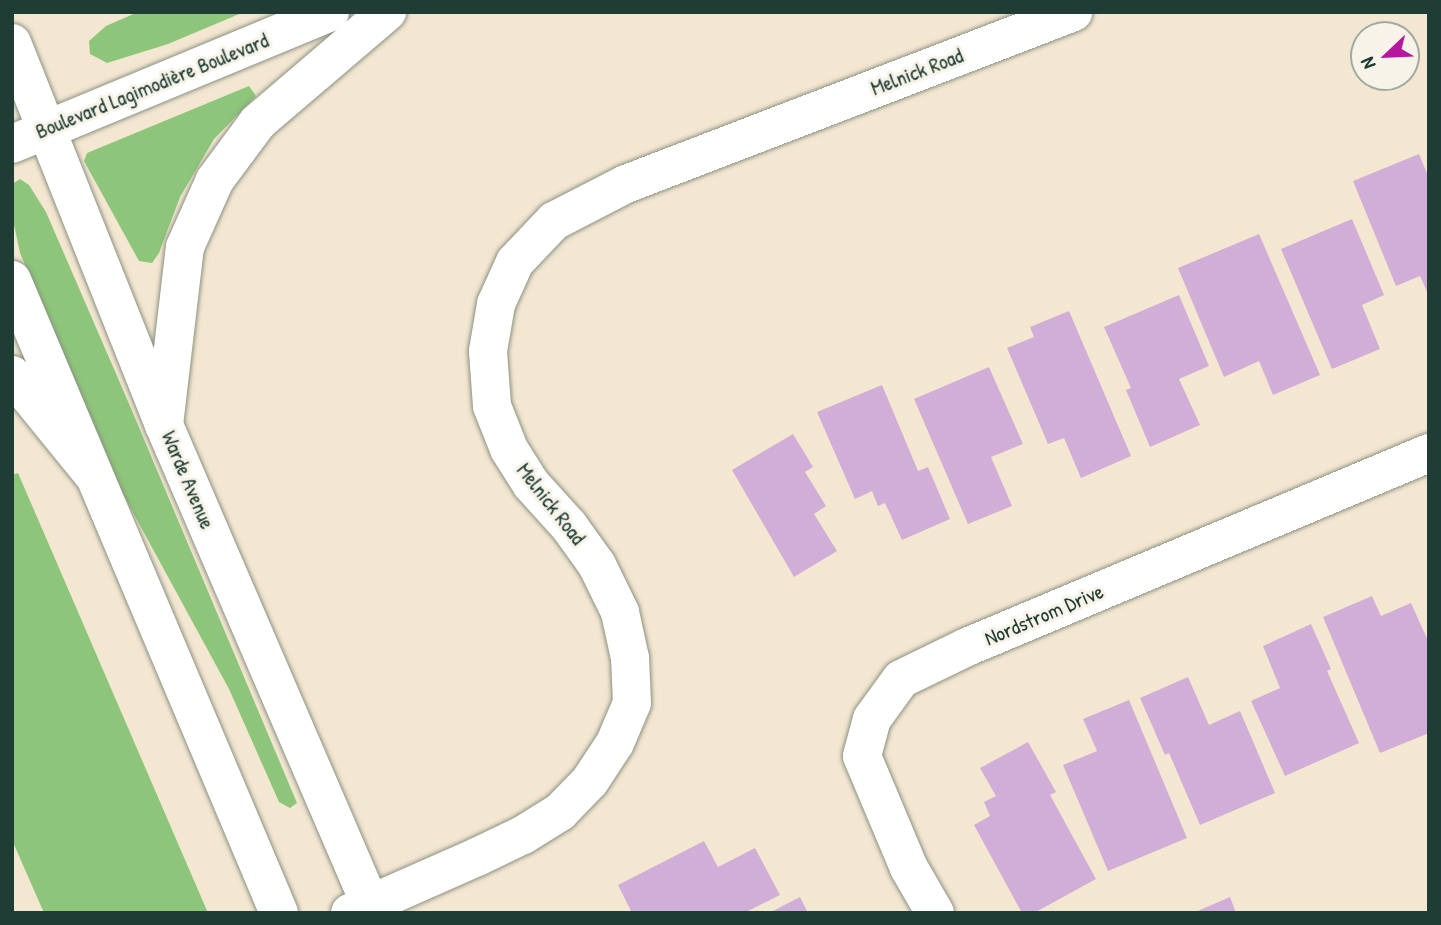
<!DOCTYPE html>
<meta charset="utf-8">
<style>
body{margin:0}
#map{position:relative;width:1441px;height:925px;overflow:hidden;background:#f4e7d1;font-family:"Patrick Hand",sans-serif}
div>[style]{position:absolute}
.green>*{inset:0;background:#8dc67a}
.building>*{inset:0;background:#d1aed7}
.roads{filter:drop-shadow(0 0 2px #8a9282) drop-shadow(0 0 2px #8a9282)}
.minor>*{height:38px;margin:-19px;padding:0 19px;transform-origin:19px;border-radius:19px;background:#fff}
.tertiary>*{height:38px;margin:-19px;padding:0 19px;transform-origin:19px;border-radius:19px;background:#fff}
.primary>*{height:38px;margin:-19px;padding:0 19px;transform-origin:19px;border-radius:19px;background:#fff}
span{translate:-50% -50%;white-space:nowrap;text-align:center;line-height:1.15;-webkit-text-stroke:6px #f7f3e8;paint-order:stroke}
.street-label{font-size:21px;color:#1f3d34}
.frame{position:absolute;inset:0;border:14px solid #1f3d34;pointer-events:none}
.north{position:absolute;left:1350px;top:21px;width:70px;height:70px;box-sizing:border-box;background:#f7f3e8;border:2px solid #a1aaa0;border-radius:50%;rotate:247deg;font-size:19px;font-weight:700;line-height:28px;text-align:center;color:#1f3d34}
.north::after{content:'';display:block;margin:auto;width:24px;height:32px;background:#b5179e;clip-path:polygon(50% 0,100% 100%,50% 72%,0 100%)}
</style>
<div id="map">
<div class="green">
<div style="clip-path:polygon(138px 12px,244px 12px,168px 44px,107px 63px,90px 54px,89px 41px,106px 26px)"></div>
<div style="clip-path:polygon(249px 86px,256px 96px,214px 139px,180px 197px,159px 253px,152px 263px,139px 261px,84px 161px,87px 153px)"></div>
<div style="clip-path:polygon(20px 179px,29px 185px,46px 212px,130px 406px,297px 803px,290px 808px,279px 802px,229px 689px,118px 485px,20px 253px,12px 215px,12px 184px)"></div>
<div style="clip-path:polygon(18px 473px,208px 913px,44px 913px,12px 840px,12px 475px)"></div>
</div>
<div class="building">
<div style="clip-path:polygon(1419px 154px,1429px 178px,1429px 296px,1420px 276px,1396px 286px,1353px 181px)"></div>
<div style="clip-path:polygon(1352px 219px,1384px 295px,1362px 305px,1380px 349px,1332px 369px,1281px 249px)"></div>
<div style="clip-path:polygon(1259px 234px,1320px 375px,1273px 395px,1259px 361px,1224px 377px,1178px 268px)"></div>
<div style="clip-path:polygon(1179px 295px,1209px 366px,1179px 379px,1200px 425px,1150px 447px,1126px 390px,1131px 388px,1104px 327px)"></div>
<div style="clip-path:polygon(1069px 311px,1131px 456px,1081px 478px,1064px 438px,1048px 444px,1007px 348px,1034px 337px,1030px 327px)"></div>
<div style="clip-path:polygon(989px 367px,1023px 444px,991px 457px,1012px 506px,968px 524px,914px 399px)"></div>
<div style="clip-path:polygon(882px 385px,918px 471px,928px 467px,950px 519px,902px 540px,885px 503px,878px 506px,872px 491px,855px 499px,817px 412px)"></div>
<div style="clip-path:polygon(793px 434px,813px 467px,805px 472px,826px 506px,814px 514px,837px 551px,794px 577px,732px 470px)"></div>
<div style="clip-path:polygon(1372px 596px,1381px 616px,1411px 603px,1429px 643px,1429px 733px,1380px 753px,1323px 617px)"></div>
<div style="clip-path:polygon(1311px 624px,1331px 669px,1327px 671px,1359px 743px,1285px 776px,1251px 701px,1280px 688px,1263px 646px)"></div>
<div style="clip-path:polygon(1188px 677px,1209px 725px,1240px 711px,1275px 793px,1200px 825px,1169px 753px,1165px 755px,1140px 698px)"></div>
<div style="clip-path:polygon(1129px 700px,1187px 838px,1108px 871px,1063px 765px,1097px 751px,1083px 719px)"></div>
<div style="clip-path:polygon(1028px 742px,1056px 792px,1050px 795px,1096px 879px,1034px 913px,1022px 913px,974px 825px,990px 816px,984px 802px,996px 796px,980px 768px)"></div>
<div style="clip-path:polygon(704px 841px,718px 867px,755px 848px,780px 895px,744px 913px,632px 913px,618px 885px)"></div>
<div style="clip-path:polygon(800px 897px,808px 913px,769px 913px)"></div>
<div style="clip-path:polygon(1230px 897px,1236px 913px,1193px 913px)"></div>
</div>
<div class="roads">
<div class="minor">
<div style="left:350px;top:913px;width:139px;rotate:-23.8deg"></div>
<div style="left:477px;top:857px;width:51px;rotate:-25.6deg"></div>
<div style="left:523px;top:835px;width:44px;rotate:-31.9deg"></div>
<div style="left:560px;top:812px;width:43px;rotate:-45.9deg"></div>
<div style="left:590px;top:781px;width:45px;rotate:-56.7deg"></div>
<div style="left:615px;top:743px;width:43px;rotate:-67deg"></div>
<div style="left:632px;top:703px;width:45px;rotate:-92.5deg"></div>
<div style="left:630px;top:658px;width:47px;rotate:-102.3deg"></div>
<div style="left:620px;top:612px;width:52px;rotate:-116.1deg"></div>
<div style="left:597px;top:565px;width:48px;rotate:-125.7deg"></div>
<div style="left:569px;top:526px;width:57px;rotate:-132.1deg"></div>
<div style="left:531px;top:484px;width:41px;rotate:-122.2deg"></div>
<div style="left:509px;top:449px;width:46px;rotate:-111.6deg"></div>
<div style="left:492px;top:406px;width:55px;rotate:-94.2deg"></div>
<div style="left:488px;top:351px;width:48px;rotate:-80.3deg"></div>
<div style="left:496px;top:304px;width:46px;rotate:-65.7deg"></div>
<div style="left:515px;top:262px;width:57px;rotate:-46.4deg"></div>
<div style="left:554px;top:221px;width:81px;rotate:-27.2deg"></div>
<div style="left:626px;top:184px;width:479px;rotate:-21deg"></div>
<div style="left:935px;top:913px;width:52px;rotate:-120deg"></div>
<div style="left:909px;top:868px;width:121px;rotate:-112.8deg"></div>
<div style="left:862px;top:756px;width:38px;rotate:-75deg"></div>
<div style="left:872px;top:719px;width:49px;rotate:-54.1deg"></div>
<div style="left:901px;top:679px;width:73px;rotate:-25.9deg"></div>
<div style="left:967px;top:647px;width:501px;rotate:-22.78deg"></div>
</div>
<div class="tertiary">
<div style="left:12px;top:43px;width:411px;rotate:68.3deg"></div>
<div style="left:164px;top:425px;width:531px;rotate:66.72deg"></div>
<div style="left:12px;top:280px;width:687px;rotate:67.13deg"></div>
</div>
<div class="primary">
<div style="left:12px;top:144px;width:344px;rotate:-22.5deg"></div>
<div style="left:12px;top:375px;width:130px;rotate:50.9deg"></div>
<div style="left:164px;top:425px;width:179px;rotate:-83.3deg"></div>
<div style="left:185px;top:247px;width:73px;rotate:-65.9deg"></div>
<div style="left:215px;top:180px;width:72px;rotate:-53.4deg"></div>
<div style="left:258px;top:122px;width:170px;rotate:-40.5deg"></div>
</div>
</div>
<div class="street-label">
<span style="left:917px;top:72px;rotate:-21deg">Melnick Road</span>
<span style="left:152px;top:86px;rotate:-22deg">Boulevard Lagimodière Boulevard</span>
<span style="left:188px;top:480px;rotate:67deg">Warde Avenue</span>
<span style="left:551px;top:504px;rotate:52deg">Melnick Road</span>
<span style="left:1044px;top:615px;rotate:-23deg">Nordstrom Drive</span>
</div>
<div class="frame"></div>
<div class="north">N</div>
</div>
